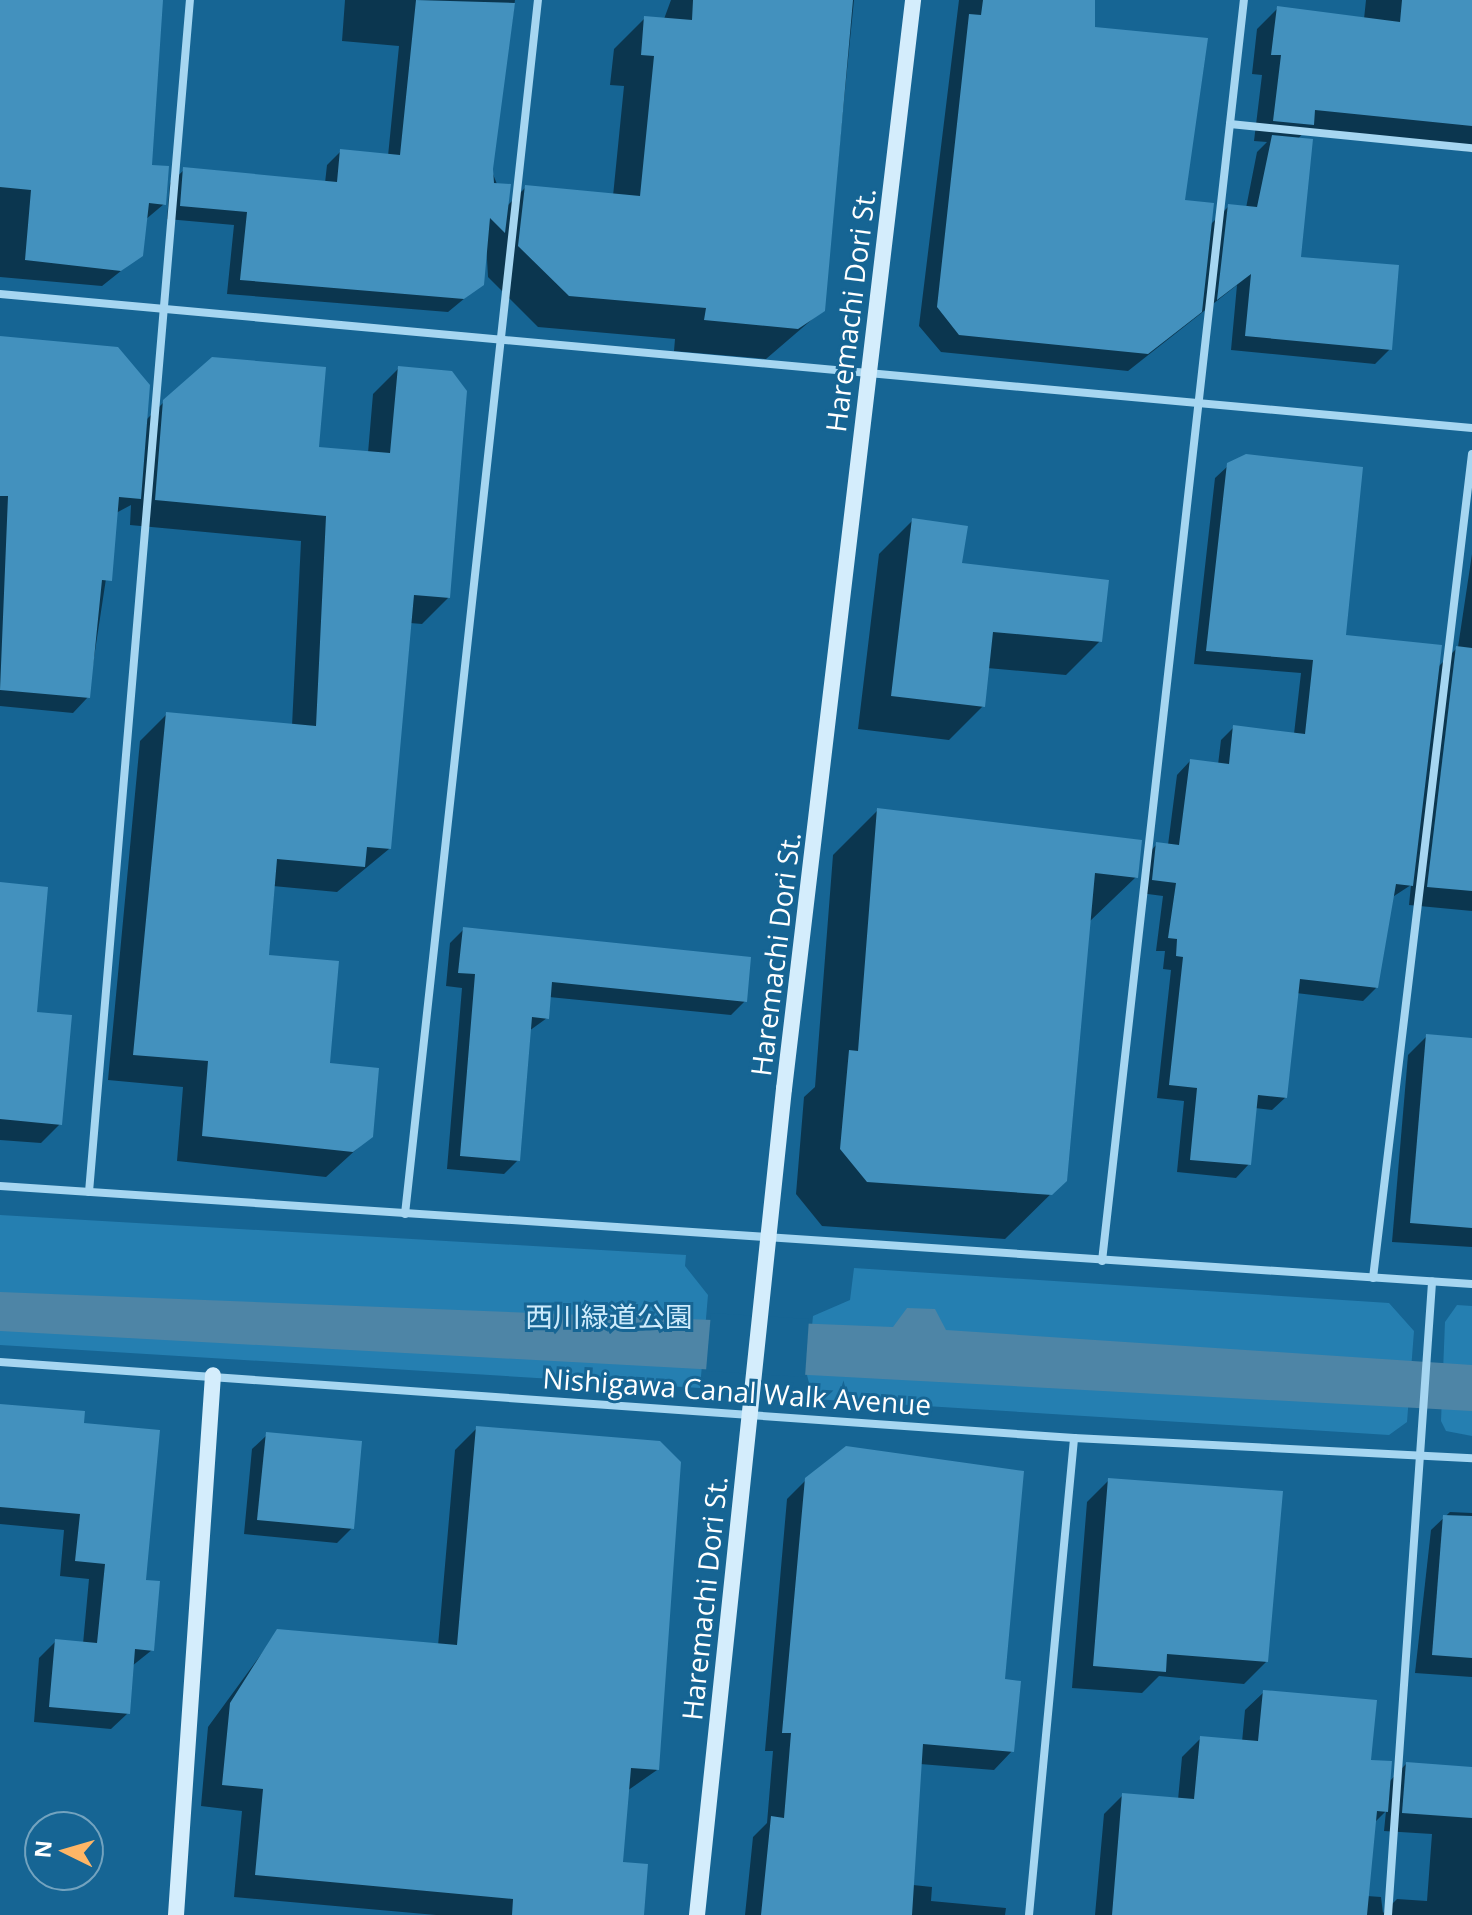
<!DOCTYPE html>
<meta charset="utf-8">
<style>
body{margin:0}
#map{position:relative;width:1472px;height:1915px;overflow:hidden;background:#166594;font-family:"Open Sans","Noto Sans JP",sans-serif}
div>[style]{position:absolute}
.green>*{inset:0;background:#257fb1}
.water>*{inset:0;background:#4e85a6}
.pier>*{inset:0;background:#166594}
.shadow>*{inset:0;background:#0007}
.building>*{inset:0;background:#4391be}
.street>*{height:8px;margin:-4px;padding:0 4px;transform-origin:4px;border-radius:4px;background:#a6d6f1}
.secondary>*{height:16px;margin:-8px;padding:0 8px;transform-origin:8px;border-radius:8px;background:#d4edfc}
span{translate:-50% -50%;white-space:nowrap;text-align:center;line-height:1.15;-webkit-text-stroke:6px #166594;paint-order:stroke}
.street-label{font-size:28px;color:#fff}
.park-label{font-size:28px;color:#cdebfc}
.north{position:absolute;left:24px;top:1811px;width:80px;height:80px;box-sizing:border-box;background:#166594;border:2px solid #73a3bf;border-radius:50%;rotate:275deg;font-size:22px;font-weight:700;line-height:32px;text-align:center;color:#fff}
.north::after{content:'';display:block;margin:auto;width:28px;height:36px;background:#ffb666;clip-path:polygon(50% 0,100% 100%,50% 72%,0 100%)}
</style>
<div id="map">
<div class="green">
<div style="clip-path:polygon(0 1215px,686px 1255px,685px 1266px,708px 1295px,700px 1388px,0 1345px)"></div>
<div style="clip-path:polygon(854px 1268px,1389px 1303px,1414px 1331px,1407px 1422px,1389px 1435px,813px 1399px,807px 1375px,813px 1316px,850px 1300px)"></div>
<div style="clip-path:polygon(1457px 1305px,1472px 1306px,1472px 1436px,1446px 1431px,1441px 1421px,1445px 1322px)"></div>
</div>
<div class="water">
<div style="clip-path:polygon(0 1292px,893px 1327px,907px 1308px,935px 1309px,946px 1330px,1472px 1365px,1472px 1411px,0 1331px)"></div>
</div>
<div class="pier">
<div style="clip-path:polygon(711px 1313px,809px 1319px,805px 1377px,706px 1371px)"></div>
</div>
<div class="shadow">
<div style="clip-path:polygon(0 0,161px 0,150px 167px,164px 204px,145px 220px,141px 255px,102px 286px,0 277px)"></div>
<div style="clip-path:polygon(345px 0,515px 0,491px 169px,506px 207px,526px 187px,613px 196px,624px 86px,610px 85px,614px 49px,645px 18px,664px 19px,671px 0,854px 0,823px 310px,766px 359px,674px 351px,675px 339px,538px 327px,488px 277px,486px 241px,482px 284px,448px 312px,227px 294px,234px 225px,167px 219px,170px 183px,184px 170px,325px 183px,327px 165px,341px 151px,388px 156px,399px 46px,342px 41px)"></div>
<div style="clip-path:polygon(959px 0,1093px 0,1091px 27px,1183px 202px,1210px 225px,1229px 206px,1246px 208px,1257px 152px,1267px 142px,1254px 141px,1262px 75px,1252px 74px,1257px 29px,1278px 8px,1364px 19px,1366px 0,1472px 0,1472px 152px,1305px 131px,1297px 140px,1299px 259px,1390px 349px,1375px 364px,1231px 350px,1237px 285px,1128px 371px,941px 352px,919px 326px)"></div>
<div style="clip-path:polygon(0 336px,145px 421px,164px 402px,317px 448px,368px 453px,373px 394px,399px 368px,448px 598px,422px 624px,410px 623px,389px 849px,337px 892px,273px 886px,267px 956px,371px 1136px,326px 1177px,177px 1161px,183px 1087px,108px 1080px,140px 741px,166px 715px,292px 726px,301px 541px,130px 525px,131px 505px,116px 513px,88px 697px,73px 713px,0 706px)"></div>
<div style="clip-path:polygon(1229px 465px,1344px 637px,1437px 668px,1458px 647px,1472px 554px,1472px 911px,1409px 905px,1411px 885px,1391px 898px,1376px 988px,1363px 1001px,1296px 993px,1286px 1097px,1272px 1110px,1255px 1108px,1249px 1164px,1236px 1178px,1177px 1172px,1184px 1101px,1157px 1098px,1171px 970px,1163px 969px,1165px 951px,1156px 951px,1163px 896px,1140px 893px,1144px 858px,1157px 844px,1168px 845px,1177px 775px,1190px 761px,1218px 765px,1221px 740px,1234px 727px,1294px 734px,1301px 673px,1194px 664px,1215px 478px)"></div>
<div style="clip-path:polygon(913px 520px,960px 564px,1100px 641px,1066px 675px,987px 668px,983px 706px,949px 740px,858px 729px,879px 554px)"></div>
<div style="clip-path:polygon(878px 810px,1136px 877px,1089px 922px,1065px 1180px,1005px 1239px,822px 1226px,796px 1194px,804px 1097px,815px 1087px,833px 855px)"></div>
<div style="clip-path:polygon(0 884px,60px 1124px,41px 1143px,0 1140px)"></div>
<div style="clip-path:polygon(464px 929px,745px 1001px,731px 1015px,549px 997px,547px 1018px,529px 1031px,518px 1160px,504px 1174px,447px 1169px,462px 988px,446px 986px,450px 943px)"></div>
<div style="clip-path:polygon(1427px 1036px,1472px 1040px,1472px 1247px,1392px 1242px,1408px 1055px)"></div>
<div style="clip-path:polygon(0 1406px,82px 1425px,144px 1582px,152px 1650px,132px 1666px,128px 1713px,111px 1729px,34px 1722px,39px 1658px,56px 1641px,83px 1644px,89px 1579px,60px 1576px,64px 1530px,0 1524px)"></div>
<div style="clip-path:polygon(477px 1428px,657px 1770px,627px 1791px,621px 1864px,642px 1915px,436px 1915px,234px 1897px,242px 1811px,201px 1806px,208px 1727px,278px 1631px,438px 1646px,455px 1450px)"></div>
<div style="clip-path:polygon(267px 1435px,352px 1528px,337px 1543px,244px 1534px,252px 1449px)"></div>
<div style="clip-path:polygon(806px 1480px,1003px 1681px,1012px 1751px,994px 1770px,920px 1764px,913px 1885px,932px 1887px,931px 1901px,1006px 1908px,1005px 1915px,745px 1915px,753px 1837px,767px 1823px,773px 1751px,765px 1751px,787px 1499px)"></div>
<div style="clip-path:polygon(1109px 1480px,1266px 1662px,1244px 1684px,1159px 1676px,1142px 1693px,1072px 1688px,1087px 1502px)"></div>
<div style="clip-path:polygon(1450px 1512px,1472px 1513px,1472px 1677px,1415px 1673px,1431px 1530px)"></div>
<div style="clip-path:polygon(evenodd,1264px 1692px,1369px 1762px,1388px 1783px,1406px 1764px,1472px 1769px,1472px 1915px,1095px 1915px,1104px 1814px,1123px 1795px,1178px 1800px,1182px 1757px,1201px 1738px,1242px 1742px,1245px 1710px,1264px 1692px,1386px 1811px,1384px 1831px,1432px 1834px,1427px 1901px,1397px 1899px,1383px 1913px,1381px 1897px,1367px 1896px,1373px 1824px,1386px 1811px)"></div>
</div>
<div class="building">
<div style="clip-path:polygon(0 0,163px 0,152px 165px,169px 166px,166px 205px,149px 203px,143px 256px,121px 271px,25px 260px,31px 190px,0 187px)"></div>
<div style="clip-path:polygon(416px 0,515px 3px,493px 169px,494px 183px,511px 184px,505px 233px,490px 218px,484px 285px,464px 299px,240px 280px,247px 212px,180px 206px,183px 167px,337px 182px,340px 149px,400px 155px)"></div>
<div style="clip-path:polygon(693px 0,853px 0,825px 311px,798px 329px,704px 320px,706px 308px,569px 296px,518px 246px,525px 185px,640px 196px,654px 56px,641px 55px,644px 16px,692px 20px)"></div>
<div style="clip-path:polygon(983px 0,1095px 0,1095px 27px,1208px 38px,1185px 200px,1214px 203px,1202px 312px,1148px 354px,959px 335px,937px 307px,969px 14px,981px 15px)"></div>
<div style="clip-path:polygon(1402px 0,1472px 0,1472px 126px,1315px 110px,1314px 125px,1273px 121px,1281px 55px,1271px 55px,1277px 6px,1400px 22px)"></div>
<div style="clip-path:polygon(1272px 135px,1313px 139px,1301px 257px,1399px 265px,1392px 350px,1245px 336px,1251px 274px,1217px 300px,1228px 204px,1257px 207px)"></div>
<div style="clip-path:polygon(0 336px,118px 347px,150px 385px,141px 499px,119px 497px,112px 581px,102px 580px,90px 698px,0 690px,8px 496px,0 496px)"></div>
<div style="clip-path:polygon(212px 357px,326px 367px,319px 447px,390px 453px,398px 366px,452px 371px,467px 391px,450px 598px,414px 595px,391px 849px,367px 847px,365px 867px,277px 859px,269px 955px,339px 961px,330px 1063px,379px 1068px,373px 1137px,353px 1152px,202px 1136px,208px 1061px,133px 1055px,166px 712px,316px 726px,326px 516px,155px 500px,163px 400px)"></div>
<div style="clip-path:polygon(1246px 454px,1363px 467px,1346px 635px,1442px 645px,1413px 886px,1396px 884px,1378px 988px,1300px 979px,1287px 1098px,1258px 1095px,1251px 1165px,1190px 1160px,1197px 1088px,1169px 1085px,1183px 957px,1176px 956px,1177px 939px,1168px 938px,1176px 883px,1152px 880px,1156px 842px,1179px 845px,1190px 759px,1229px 764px,1233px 725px,1305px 734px,1313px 660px,1206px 651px,1227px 463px)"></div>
<div style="clip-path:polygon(912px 518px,968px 526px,962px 563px,1109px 580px,1102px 642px,993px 632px,985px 707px,891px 696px)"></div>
<div style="clip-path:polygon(1456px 646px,1472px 648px,1472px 891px,1427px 887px)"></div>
<div style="clip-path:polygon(877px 808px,1142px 840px,1138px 878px,1095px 873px,1067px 1181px,1052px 1195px,867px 1182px,840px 1149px,849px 1050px,858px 1051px)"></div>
<div style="clip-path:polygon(0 882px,48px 887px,37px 1012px,72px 1015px,62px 1125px,0 1119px)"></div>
<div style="clip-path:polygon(463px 927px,751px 957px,747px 1002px,552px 982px,549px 1019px,532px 1017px,520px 1161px,460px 1156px,475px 974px,458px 973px)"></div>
<div style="clip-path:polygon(1426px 1034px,1472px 1038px,1472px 1228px,1410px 1223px)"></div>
<div style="clip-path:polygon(0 1404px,85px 1411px,84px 1423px,160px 1430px,146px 1580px,160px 1581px,154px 1651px,135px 1649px,130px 1714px,49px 1707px,55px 1639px,97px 1643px,105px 1564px,75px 1561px,80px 1514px,0 1507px)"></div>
<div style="clip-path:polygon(476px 1426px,660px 1441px,681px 1462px,659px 1770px,631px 1768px,623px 1862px,648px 1864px,644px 1915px,512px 1915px,513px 1899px,255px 1875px,263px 1789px,222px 1785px,230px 1703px,277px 1629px,457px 1645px)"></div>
<div style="clip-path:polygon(266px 1432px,362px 1441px,354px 1529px,257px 1520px)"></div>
<div style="clip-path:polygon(846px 1446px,1024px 1471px,1005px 1679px,1021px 1681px,1014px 1752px,923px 1744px,912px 1915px,761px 1915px,771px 1816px,784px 1818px,791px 1733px,782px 1733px,805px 1478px)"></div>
<div style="clip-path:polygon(1108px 1478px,1283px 1491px,1268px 1662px,1167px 1654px,1166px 1672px,1093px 1666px)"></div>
<div style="clip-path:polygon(1443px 1515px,1472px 1516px,1472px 1658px,1432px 1655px)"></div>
<div style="clip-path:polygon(1263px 1690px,1377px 1700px,1371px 1760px,1392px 1761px,1388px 1812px,1377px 1811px,1367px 1915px,1112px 1915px,1122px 1793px,1194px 1799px,1200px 1736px,1258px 1741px)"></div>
<div style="clip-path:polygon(1406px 1762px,1472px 1767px,1472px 1818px,1402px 1813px)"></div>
</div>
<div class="street">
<div style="left:1230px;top:124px;width:243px;rotate:5.7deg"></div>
<div style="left:0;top:294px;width:1478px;rotate:5.2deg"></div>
<div style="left:0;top:1186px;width:1475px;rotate:3.81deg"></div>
<div style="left:89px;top:1192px;width:1196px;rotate:-85.16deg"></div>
<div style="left:405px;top:1214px;width:1221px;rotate:-83.75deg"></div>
<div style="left:1102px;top:1261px;width:1269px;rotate:-83.58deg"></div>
<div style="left:1373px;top:1278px;width:830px;rotate:-83.15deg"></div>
<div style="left:0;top:1362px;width:1077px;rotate:4.05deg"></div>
<div style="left:1074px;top:1438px;width:399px;rotate:2.9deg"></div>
<div style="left:1029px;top:1915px;width:479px;rotate:-84.6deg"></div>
<div style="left:1388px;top:1915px;width:635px;rotate:-86.02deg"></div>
</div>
<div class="secondary">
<div style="left:176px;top:1915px;width:541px;rotate:-86.08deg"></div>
<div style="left:697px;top:1915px;width:831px;rotate:-83.99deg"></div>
<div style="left:784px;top:1089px;width:1097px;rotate:-83.24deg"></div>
</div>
<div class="street-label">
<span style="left:850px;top:310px;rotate:-83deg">Haremachi Dori St.</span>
<span style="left:775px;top:954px;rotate:-83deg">Haremachi Dori St.</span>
<span style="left:737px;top:1391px;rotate:4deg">Nishigawa Canal Walk Avenue</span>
<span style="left:704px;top:1598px;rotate:-84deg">Haremachi Dori St.</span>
</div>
<div class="park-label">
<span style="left:609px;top:1316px">西川緑道公園</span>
</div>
<div class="north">N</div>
</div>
